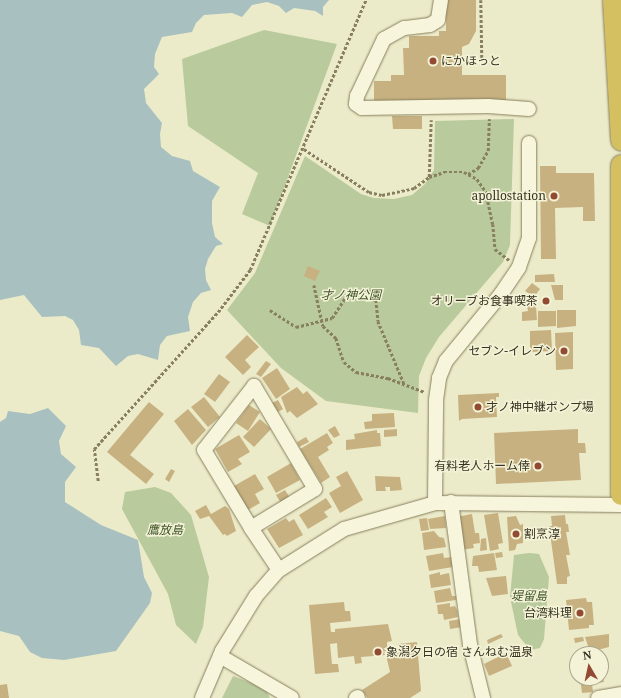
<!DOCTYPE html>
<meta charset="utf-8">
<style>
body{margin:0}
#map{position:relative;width:621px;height:698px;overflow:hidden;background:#ecebc9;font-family:"Noto Serif","Noto Sans JP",serif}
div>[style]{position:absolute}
.green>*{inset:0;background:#b9ca9d}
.water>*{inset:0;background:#a9c0c0}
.building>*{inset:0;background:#c7b181}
.path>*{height:2.5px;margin-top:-1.25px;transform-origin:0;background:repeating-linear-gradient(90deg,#877f5e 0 3px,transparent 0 5px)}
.roads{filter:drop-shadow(0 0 1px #877f5e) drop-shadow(0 0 1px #877f5e)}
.minor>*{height:14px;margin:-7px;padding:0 7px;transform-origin:7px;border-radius:7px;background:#f7f6dc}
.highway>*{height:21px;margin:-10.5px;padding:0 10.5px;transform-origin:10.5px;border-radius:10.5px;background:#d4c060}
.dots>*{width:11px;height:11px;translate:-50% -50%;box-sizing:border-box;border:2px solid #f4f3d8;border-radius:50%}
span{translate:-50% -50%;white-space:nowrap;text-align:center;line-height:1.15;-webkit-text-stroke:3px #f4f3d8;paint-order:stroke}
.poi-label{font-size:12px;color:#383321}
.left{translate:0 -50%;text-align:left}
.right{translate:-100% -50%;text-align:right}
.park-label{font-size:12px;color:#3e5429;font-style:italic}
.north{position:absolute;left:569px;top:646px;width:40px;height:40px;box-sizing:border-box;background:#f4f3d8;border:1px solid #a9a68f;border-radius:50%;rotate:351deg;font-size:11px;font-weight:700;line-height:16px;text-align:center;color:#383321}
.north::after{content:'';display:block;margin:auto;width:14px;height:18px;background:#924b32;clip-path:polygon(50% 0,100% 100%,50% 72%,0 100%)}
</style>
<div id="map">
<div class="green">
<div style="clip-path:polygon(264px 30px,337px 44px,270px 226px,242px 214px,258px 173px,188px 126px,182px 59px)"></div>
<div style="clip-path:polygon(514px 119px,510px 245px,503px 262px,439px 337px,426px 358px,419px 376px,418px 413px,326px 401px,281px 368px,227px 310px,255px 273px,305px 156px,361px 194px,374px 198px,394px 199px,412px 195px,425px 184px,434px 170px,435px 121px)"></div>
<div style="clip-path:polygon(155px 487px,171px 493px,191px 515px,209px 577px,203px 627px,196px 644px,176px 625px,168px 594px,122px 509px,125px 492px)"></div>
<div style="clip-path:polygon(529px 553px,539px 554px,549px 577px,544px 639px,540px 648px,530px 650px,518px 635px,510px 597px,514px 555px)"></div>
<div style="clip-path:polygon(233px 676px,265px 688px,270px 698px,222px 698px)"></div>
</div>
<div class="water">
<div style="clip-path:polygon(0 0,329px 0,323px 7px,323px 16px,315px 11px,294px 8px,286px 13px,279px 6px,267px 2px,252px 5px,242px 17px,232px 13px,204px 15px,196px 23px,192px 32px,162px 37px,155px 54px,154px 67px,159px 74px,144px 89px,146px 103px,162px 123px,160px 134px,161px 147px,172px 156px,190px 161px,193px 171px,220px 187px,212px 201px,212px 223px,215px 237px,223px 244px,216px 246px,208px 259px,205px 269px,206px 280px,211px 290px,201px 293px,193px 302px,188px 317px,190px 331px,167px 336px,160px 345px,158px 360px,138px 354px,128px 356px,116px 366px,99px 348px,81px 345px,79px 330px,73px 320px,65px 316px,42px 317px,24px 295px,0 300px)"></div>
<div style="clip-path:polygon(48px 408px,66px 426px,59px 441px,61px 454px,76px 467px,65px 482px,65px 502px,101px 525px,138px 540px,144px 577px,152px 593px,150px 603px,116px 651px,64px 660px,42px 658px,30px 652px,19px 636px,0 631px,0 422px,6px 418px,8px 411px,30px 414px)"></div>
</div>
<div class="building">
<div style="clip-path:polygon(446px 0,476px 0,476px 31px,469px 44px,462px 47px,462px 75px,506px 75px,506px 103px,374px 104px,374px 81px,391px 81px,391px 75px,404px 75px,403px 48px,409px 48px,409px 36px,439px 36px,439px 31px,446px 31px)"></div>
<div style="clip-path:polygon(392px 116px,422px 116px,422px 129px,393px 129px)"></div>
<div style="clip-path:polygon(540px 166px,556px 166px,556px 173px,594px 173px,595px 221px,583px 221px,583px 207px,555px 208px,556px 259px,541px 259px)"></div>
<div style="clip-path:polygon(308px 266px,320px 271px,315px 281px,304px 276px)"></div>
<div style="clip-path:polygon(554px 274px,555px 282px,535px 282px,535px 275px)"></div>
<div style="clip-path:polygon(532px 283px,540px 289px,534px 297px,525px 291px)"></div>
<div style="clip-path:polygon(551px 285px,563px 285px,563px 300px,555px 300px)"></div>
<div style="clip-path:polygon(527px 306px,536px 306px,537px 320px,522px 321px,522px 312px,528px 311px)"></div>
<div style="clip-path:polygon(557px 310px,576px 310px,576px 326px,557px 328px)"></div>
<div style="clip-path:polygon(538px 311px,556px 311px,556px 326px,538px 327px)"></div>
<div style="clip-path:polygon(551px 330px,552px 351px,530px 352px,530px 331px)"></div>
<div style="clip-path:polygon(573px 332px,573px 369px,556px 370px,555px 333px)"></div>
<div style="clip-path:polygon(247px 335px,259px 347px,245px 360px,251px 367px,243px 375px,225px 357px)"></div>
<div style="clip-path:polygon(266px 361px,271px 364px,261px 377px,256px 374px)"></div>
<div style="clip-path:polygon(277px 368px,290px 389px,276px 399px,262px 378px)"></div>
<div style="clip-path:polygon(219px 374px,230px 382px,215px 402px,204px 394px)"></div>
<div style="clip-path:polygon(297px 387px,303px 394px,307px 391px,318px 404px,297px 418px,290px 411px,287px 413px,281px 397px)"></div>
<div style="clip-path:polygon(499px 393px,499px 397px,496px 397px,497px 417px,462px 419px,459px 421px,458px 395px)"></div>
<div style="clip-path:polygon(204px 397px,220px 417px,208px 427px,191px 407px)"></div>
<div style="clip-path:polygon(278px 400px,283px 409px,278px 412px,272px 403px)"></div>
<div style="clip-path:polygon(149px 402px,164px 414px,130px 455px,154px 474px,146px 484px,107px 452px)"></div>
<div style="clip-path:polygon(249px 405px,260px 412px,248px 431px,236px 423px)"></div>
<div style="clip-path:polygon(188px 409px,206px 430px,192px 445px,174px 421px)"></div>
<div style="clip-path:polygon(394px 413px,395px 427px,365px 429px,364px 422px,372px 421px,372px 414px)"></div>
<div style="clip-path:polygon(260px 419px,271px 429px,254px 447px,243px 437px)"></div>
<div style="clip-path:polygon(335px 426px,340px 435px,334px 438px,328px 430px)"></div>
<div style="clip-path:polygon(397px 429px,397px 436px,384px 437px,384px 430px)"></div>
<div style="clip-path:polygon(578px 429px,578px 443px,585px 443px,586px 453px,579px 453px,581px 480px,496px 484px,494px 433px)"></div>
<div style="clip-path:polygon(377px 430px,377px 433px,380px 433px,381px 446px,346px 450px,346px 440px,355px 439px,354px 434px)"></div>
<div style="clip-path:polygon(327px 433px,333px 443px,327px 447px,329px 450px,318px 457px,330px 477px,321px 483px,300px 449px)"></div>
<div style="clip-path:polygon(239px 435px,250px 452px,238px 459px,242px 464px,228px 472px,215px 449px)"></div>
<div style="clip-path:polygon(306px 437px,309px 442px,299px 447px,297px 442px)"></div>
<div style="clip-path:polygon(291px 463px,300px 480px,276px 493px,267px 477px)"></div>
<div style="clip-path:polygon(171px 469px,175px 471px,169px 482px,165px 479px)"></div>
<div style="clip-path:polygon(347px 471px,363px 500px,340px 513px,329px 493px,341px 486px,336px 477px)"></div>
<div style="clip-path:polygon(255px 474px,264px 489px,255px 494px,260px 503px,248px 510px,234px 486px)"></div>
<div style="clip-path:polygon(375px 476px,400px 477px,402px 490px,390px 491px,390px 487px,385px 487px,386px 491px,376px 491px)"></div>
<div style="clip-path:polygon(285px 490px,290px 498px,281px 503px,276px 495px)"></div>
<div style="clip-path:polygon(326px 498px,332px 507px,324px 512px,328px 517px,308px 529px,299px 515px)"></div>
<div style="clip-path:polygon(206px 505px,211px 514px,225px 506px,229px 509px,236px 531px,227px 536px,225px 534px,223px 535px,209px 516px,200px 519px,195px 511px)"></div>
<div style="clip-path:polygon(498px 513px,503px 543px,498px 544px,499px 549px,490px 551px,484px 515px)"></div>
<div style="clip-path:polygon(472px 514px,475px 533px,479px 533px,480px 543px,473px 544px,474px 548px,461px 550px,456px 517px)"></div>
<div style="clip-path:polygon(565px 515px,566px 524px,568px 524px,569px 532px,566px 532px,570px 555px,566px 555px,570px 576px,567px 577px,567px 584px,557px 584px,549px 526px,552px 526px,551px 516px)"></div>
<div style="clip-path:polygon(445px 516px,446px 528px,430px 529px,428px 519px)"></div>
<div style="clip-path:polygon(516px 516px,520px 525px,523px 524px,523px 543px,517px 544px,515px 550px,509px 551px,507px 517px)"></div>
<div style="clip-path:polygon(286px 518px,289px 522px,294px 519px,303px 535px,279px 548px,267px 529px)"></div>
<div style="clip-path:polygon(427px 518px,429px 530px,421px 531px,419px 519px)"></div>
<div style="clip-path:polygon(434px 531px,439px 537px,444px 538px,446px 547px,424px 550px,422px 533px)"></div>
<div style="clip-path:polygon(486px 538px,487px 550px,480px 551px,481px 539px)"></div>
<div style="clip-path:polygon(502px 552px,503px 557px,496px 558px,495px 553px)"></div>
<div style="clip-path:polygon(443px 553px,444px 558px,452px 557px,453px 567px,429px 571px,426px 556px)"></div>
<div style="clip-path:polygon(494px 553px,497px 570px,479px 572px,478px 566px,472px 566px,473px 556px)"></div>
<div style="clip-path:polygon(440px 572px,440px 575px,449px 573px,451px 585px,431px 588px,429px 575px)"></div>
<div style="clip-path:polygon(506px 576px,508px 594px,492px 596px,486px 578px)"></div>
<div style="clip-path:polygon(450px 588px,452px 596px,456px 596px,456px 600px,436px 603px,434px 591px)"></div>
<div style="clip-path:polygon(586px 598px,587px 602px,592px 602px,594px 625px,589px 625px,589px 628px,569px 630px,566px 600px)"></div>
<div style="clip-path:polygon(344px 602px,345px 611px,350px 611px,351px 621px,330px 623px,331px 632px,335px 632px,335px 629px,388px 624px,392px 641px,387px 642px,387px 649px,399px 648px,398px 644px,417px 642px,421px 691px,410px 698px,367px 698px,362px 690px,390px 672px,386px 655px,361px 657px,362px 663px,355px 664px,354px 656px,338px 658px,337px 643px,330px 644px,332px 664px,338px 664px,339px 672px,315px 674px,309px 605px)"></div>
<div style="clip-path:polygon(450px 603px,450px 607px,455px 606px,457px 610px,458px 617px,444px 620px,443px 614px,438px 614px,437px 605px)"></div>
<div style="clip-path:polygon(461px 619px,462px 627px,450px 629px,449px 621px)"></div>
<div style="clip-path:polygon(501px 634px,503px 637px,488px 644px,487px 640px)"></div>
<div style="clip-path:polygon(609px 634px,609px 647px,590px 652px,585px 637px)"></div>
<div style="clip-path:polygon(583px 637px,584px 641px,575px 643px,574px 638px)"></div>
<div style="clip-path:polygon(506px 653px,512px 666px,489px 676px,484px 664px)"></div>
<div style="clip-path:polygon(602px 670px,604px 682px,592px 684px,593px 692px,582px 693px,580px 678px,601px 678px)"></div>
<div style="clip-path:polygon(7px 684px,9px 698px,0 698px,0 685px)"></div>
</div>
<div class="path">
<div style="left:481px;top:0;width:60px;rotate:89deg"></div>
<div style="left:304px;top:149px;width:78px;rotate:33.5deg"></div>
<div style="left:369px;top:192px;width:13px;rotate:13deg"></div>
<div style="left:382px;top:195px;width:33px;rotate:-12deg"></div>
<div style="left:414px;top:188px;width:19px;rotate:-36deg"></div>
<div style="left:429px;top:177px;width:16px;rotate:-18deg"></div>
<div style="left:444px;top:172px;width:20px"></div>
<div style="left:464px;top:172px;width:15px;rotate:28deg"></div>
<div style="left:477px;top:179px;width:16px;rotate:55deg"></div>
<div style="left:486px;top:192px;width:33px;rotate:78deg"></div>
<div style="left:493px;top:224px;width:25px;rotate:85deg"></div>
<div style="left:495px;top:249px;width:18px;rotate:38deg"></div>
<div style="left:468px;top:174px;width:12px;rotate:-31deg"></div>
<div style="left:478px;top:168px;width:20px;rotate:-60deg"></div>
<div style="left:488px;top:151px;width:32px;rotate:-88deg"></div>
<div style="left:429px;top:177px;width:57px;rotate:-88deg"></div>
<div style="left:314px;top:285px;width:42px;rotate:77.6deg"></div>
<div style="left:323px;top:326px;width:18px;rotate:43deg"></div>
<div style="left:336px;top:338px;width:25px;rotate:72deg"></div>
<div style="left:344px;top:362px;width:16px;rotate:40deg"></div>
<div style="left:356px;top:372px;width:33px;rotate:11deg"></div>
<div style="left:388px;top:378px;width:39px;rotate:21deg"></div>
<div style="left:270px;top:310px;width:31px;rotate:33deg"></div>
<div style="left:296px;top:327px;width:37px;rotate:-14deg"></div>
<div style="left:332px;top:318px;width:30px;rotate:-57deg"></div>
<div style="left:348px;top:293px;width:27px;rotate:-6deg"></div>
<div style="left:375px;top:290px;width:31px;rotate:84deg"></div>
<div style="left:378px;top:321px;width:70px;rotate:67.4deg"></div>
<div style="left:98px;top:481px;width:32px;rotate:-97deg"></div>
<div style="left:94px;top:449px;width:185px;rotate:-47.9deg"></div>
<div style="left:218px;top:312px;width:53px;rotate:-52.7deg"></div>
<div style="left:250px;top:270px;width:294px;rotate:-66.8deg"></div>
</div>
<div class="roads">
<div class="minor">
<div style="left:441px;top:0;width:20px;rotate:99deg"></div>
<div style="left:438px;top:20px;width:9px;rotate:148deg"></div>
<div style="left:430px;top:25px;width:26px;rotate:173deg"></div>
<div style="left:404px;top:28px;width:23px;rotate:151deg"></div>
<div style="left:384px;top:39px;width:63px;rotate:115.3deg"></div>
<div style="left:357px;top:96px;width:8px;rotate:97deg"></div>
<div style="left:356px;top:104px;width:7px;rotate:34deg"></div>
<div style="left:362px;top:108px;width:126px;rotate:-0.9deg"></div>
<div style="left:488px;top:106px;width:41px;rotate:4.2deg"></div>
<div style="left:451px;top:502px;width:144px;rotate:82.4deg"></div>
<div style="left:470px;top:645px;width:55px;rotate:76.2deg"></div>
<div style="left:435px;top:503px;width:103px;rotate:-89.4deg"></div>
<div style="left:436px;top:400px;width:22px;rotate:-82deg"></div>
<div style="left:439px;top:378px;width:18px;rotate:-68deg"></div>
<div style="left:446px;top:361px;width:87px;rotate:-50.6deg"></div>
<div style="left:501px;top:294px;width:32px;rotate:-56deg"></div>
<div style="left:519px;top:267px;width:31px;rotate:-71deg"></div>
<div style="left:529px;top:238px;width:95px;rotate:-90deg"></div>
<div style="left:251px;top:528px;width:75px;rotate:-31.4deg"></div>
<div style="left:315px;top:489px;width:120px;rotate:-120.6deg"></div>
<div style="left:254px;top:386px;width:81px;rotate:128deg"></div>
<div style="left:204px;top:450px;width:91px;rotate:58.9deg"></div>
<div style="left:251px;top:528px;width:50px;rotate:56.3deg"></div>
<div style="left:220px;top:656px;width:83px;rotate:30.3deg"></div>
<div style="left:202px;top:698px;width:51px;rotate:-66.9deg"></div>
<div style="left:222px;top:651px;width:65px;rotate:-58.3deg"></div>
<div style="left:256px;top:596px;width:35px;rotate:-49deg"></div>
<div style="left:279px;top:570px;width:77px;rotate:-32.2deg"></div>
<div style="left:344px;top:529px;width:95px;rotate:-15.9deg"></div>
<div style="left:435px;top:503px;width:186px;rotate:0.6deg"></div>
<div style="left:356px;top:698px;width:2px;rotate:-27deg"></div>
<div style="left:598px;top:698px;width:23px;rotate:-10deg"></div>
</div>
<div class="highway">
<div style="left:613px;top:0;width:140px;rotate:86.7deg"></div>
<div style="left:621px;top:165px;width:329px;rotate:90deg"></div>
</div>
</div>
<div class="dots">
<div style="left:433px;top:61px;background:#924b32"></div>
<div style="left:554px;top:196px;background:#924b32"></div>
<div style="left:546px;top:301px;background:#924b32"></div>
<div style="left:564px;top:351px;background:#924b32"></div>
<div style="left:478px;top:407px;background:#924b32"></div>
<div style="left:538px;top:466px;background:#924b32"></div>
<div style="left:516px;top:534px;background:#924b32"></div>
<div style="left:580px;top:613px;background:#924b32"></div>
<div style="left:378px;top:652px;background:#924b32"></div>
</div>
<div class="poi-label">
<span class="left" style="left:441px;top:61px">にかほっと</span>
<span class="right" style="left:546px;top:196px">apollostation</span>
<span class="right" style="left:538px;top:301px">オリーブお食事喫茶</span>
<span class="right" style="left:556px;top:351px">セブン-イレブン</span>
<span class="left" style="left:486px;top:407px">才ノ神中継ポンプ場</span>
<span class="right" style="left:530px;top:466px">有料老人ホーム倖</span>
<span class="left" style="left:524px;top:534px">割烹淳</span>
<span class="right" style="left:572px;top:613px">台湾料理</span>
<span class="left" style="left:386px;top:652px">象潟夕日の宿 さんねむ温泉</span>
</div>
<div class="park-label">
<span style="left:351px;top:295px">才ノ神公園</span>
<span style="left:165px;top:530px">鷹放島</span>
<span style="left:529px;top:596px">堤留島</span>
</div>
<div class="north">N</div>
</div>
